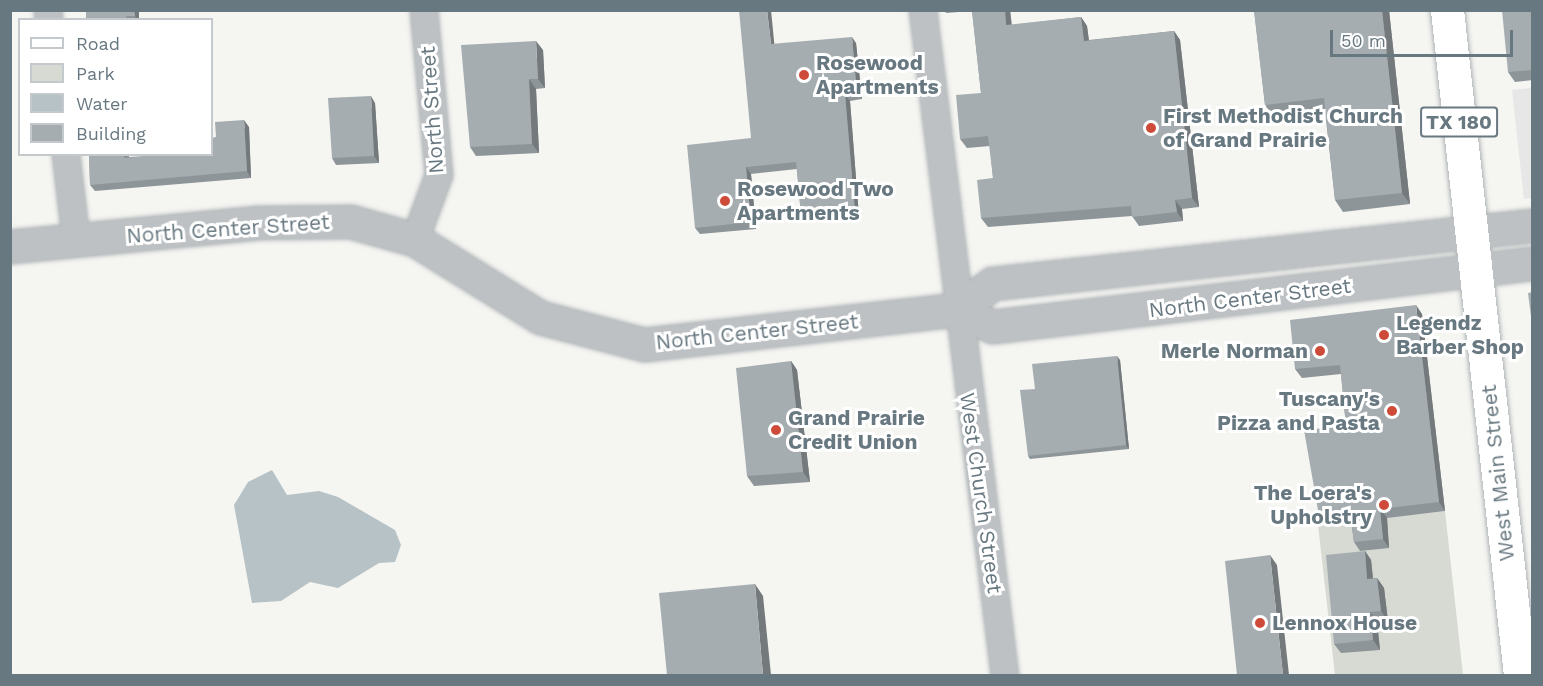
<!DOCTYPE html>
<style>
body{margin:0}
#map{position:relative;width:1543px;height:686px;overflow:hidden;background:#f5f5f2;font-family:"Work Sans",sans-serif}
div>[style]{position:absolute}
.built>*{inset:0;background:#e6e7e6}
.green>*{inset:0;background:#d6dad2}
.water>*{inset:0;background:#b6c2c5}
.roads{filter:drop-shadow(0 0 2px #afb4b6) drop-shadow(0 0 2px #afb4b6)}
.minor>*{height:26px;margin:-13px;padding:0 13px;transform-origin:13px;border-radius:13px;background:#bdc1c4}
.tertiary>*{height:32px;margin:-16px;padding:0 16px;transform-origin:16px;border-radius:16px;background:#bdc1c4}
.primary>*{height:33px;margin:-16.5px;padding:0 16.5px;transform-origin:16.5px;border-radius:16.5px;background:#fff}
.wall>*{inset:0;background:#8e9598}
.shaded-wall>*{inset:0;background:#74797c}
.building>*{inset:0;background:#a5adb1}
.dots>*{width:16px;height:16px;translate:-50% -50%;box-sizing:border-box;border:3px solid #fff;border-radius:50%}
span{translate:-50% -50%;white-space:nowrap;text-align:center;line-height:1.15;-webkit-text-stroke:6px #fff;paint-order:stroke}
.shield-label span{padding:2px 4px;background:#fff;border:2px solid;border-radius:4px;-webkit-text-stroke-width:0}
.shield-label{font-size:20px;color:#687880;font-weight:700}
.poi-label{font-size:21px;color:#687880;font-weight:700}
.left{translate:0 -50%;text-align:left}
.right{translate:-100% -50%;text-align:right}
.street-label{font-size:21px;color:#687880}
.frame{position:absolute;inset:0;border:12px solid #687880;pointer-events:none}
.legend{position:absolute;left:18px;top:18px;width:195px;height:138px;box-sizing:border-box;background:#fff;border:2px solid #c3c9cc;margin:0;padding:8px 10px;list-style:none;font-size:18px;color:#687880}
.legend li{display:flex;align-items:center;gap:12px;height:30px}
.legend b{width:30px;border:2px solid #c3c9cc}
.scale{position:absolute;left:1330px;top:30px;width:183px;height:27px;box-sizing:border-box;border:3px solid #687880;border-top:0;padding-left:8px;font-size:18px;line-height:21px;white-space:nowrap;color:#687880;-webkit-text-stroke:4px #fff;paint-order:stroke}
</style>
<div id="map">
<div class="built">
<div style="clip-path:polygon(1532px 88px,1532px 198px,1524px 199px,1512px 90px)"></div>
</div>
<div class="green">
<div style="clip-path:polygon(1445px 511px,1463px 675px,1335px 675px,1318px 525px)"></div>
</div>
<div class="water">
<div style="clip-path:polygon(272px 470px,287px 495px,319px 491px,338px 497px,395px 530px,401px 545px,395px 562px,379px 563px,338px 588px,310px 582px,281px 601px,252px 603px,234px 505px,248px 482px)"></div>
</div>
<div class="roads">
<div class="minor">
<div style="left:48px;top:10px;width:10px;rotate:84deg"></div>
<div style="left:923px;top:10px;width:671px;rotate:82.98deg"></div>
<div style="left:66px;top:154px;width:86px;rotate:83.3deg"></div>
<div style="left:415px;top:240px;width:69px;rotate:-69.7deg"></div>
<div style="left:439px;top:175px;width:166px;rotate:-95.2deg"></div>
</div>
<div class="tertiary">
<div style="left:10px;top:247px;width:248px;rotate:-5.5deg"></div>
<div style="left:257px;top:223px;width:94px;rotate:-0.6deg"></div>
<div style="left:351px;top:222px;width:66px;rotate:15.7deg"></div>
<div style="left:415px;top:240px;width:148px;rotate:31.8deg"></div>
<div style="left:541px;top:318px;width:107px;rotate:14.6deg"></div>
<div style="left:645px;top:345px;width:314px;rotate:-6.4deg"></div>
<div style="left:957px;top:310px;width:44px;rotate:-35.8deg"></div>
<div style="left:993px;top:284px;width:542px;rotate:-6.14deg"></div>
<div style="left:957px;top:310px;width:40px;rotate:25deg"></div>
<div style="left:993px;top:327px;width:543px;rotate:-6.67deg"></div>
</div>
<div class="primary">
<div style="left:1447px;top:10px;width:670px;rotate:83.74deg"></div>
</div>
</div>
<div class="wall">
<div style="clip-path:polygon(86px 10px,139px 10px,139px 20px,86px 20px)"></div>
<div style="clip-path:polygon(944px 10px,1010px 10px,1012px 25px,1081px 17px,1087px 26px,1089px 40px,1174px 31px,1180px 40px,1199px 207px,1182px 209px,1183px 221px,1139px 226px,1132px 216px,988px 227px,981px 218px,993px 178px,990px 146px,967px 148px,960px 139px,981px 93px,972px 11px,946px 13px)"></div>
<div style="clip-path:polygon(1254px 10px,1389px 10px,1410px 204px,1343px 212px,1335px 200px,1325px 111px,1273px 116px,1265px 105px)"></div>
<div style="clip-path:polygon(1533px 10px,1533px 80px,1515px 82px,1508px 72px)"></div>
<div style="clip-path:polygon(856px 43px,862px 99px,850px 101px,859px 217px,805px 222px,801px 215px,797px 169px,751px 174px,756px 229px,700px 234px,695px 228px,751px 138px,775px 44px)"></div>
<div style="clip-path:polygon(543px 50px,545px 88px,536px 89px,539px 153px,476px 156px,470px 147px)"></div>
<div style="clip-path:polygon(375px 103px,379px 163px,336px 165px,332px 158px)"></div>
<div style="clip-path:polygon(249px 127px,251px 178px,95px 191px,90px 185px,89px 154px,129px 154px,129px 157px,172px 155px,216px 137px)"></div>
<div style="clip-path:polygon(1422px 314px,1445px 511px,1387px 518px,1389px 548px,1360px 551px,1354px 542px,1351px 521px,1325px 524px,1319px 516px,1346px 426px,1341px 374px,1302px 378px,1295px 369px)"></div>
<div style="clip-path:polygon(1120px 360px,1129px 449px,1030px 459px,1028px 456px,1035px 389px)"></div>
<div style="clip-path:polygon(791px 361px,797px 370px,810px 482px,754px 486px,747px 476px)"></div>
<div style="clip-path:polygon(1365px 551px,1371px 560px,1373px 578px,1377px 578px,1384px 588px,1388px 621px,1377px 622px,1380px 650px,1341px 653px,1334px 644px)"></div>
</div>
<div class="shaded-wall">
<div style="clip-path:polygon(134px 10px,139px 10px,139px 20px,137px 20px,135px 16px)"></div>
<div style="clip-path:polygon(767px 10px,771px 10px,775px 51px,771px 44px)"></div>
<div style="clip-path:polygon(1005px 10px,1010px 10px,1012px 34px,1006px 25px)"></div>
<div style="clip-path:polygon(1382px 10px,1389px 10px,1410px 204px,1402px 193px)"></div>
<div style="clip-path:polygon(1081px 17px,1087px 26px,1090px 50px,1084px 41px)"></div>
<div style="clip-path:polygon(1174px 31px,1180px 40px,1199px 207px,1192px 198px)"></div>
<div style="clip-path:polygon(852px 37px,856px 43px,862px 99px,857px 93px)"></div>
<div style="clip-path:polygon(536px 41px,543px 50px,545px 88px,538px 79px)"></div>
<div style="clip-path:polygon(529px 79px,536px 89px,539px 153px,532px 144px)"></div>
<div style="clip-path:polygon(845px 94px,850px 101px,859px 217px,855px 211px)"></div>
<div style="clip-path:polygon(371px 96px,375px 103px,379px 163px,374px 156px)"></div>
<div style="clip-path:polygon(244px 120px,249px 127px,251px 178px,247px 171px)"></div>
<div style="clip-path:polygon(746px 167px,751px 174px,756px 229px,751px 222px)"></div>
<div style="clip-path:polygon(1175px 200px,1182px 209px,1183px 221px,1177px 212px)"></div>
<div style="clip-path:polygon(1416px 305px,1422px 314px,1445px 511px,1439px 502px)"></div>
<div style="clip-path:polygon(1117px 356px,1120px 360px,1129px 449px,1126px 445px)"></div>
<div style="clip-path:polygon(791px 361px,797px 370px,810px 482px,803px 472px)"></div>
<div style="clip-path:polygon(1380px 509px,1387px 518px,1389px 548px,1383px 539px)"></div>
<div style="clip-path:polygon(1365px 551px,1371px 560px,1374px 589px,1367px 579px)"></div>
<div style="clip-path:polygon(1270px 555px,1277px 565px,1289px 675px,1283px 675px)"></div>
<div style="clip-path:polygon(1377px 578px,1384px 588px,1388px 621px,1381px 611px)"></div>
<div style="clip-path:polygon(755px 584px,763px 596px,771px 675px,763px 675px)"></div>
<div style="clip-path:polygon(1370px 612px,1377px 622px,1380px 650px,1373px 640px)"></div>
</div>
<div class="building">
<div style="clip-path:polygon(86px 10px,134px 10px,135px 16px,126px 16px,126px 20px,86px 20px)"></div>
<div style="clip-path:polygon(739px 10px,767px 10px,771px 44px,852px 37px,857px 93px,845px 94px,855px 211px,801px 215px,796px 162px,746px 167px,751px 222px,695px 228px,687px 145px,751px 138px)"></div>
<div style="clip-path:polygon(972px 10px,1005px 10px,1006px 25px,1081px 17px,1084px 41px,1174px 31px,1192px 198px,1175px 200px,1177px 212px,1132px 217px,1131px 206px,981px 218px,977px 180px,993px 178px,988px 136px,960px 139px,956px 95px,981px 93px)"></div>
<div style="clip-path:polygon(1254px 10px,1382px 10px,1402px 193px,1335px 200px,1324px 98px,1265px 105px)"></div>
<div style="clip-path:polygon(1502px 10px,1533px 10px,1533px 70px,1508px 72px)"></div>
<div style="clip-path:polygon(536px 41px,538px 79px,529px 79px,532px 144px,470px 147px,461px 45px)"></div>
<div style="clip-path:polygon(371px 96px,374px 156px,332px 158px,328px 98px)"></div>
<div style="clip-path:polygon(244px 120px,247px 171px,90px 185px,89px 154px,124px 154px,124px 158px,172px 154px,212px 154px,212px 138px,216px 137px,215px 122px)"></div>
<div style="clip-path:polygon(1533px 292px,1533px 332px,1528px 293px)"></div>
<div style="clip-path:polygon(1416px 305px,1439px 502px,1380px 509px,1383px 539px,1354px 542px,1350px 512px,1319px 516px,1304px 430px,1346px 426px,1340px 365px,1295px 369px,1290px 320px)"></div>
<div style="clip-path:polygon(1117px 356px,1126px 445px,1028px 456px,1020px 390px,1035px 389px,1032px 364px)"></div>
<div style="clip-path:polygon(791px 361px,803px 472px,747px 476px,736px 368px)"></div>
<div style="clip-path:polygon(1365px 551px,1367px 579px,1377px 578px,1381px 611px,1370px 612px,1373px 640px,1334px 644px,1326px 555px)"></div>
<div style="clip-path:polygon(1270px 555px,1283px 675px,1237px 675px,1225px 561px)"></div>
<div style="clip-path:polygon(755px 584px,763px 675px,667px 675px,659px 593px)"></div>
</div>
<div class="dots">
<div style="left:804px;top:75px;background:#ce4b3a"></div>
<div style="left:1151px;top:128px;background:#ce4b3a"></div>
<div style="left:725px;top:201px;background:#ce4b3a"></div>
<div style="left:1384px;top:335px;background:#ce4b3a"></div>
<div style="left:1320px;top:351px;background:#ce4b3a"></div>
<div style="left:1392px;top:411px;background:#ce4b3a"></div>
<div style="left:776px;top:430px;background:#ce4b3a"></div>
<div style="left:1384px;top:505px;background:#ce4b3a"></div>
<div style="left:1260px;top:623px;background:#ce4b3a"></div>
</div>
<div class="shield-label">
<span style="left:1459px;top:122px">TX 180</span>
</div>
<div class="poi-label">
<span class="left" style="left:816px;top:75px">Rosewood<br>Apartments</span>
<span class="left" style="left:1163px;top:128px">First Methodist Church<br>of Grand Prairie</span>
<span class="left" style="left:737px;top:201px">Rosewood Two<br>Apartments</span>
<span class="left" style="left:1396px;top:335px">Legendz<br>Barber Shop</span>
<span class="right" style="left:1308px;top:351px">Merle Norman</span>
<span class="right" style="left:1380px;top:411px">Tuscany's<br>Pizza and Pasta</span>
<span class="left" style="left:788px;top:430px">Grand Prairie<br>Credit Union</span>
<span class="right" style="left:1372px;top:505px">The Loera's<br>Upholstry</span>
<span class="left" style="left:1272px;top:623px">Lennox House</span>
</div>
<div class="street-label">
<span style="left:432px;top:110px;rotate:-94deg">North Street</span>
<span style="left:228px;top:229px;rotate:-4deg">North Center Street</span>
<span style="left:1250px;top:298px;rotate:-7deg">North Center Street</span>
<span style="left:757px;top:332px;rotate:-6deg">North Center Street</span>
<span style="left:1498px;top:473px;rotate:-96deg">West Main Street</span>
<span style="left:981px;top:493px;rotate:82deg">West Church Street</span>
</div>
<div class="frame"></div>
<ul class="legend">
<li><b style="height:8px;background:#fff"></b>Road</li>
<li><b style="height:16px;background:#d6dad2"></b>Park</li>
<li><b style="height:16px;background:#b6c2c5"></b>Water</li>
<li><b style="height:16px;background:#a5adb1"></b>Building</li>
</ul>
<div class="scale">50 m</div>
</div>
